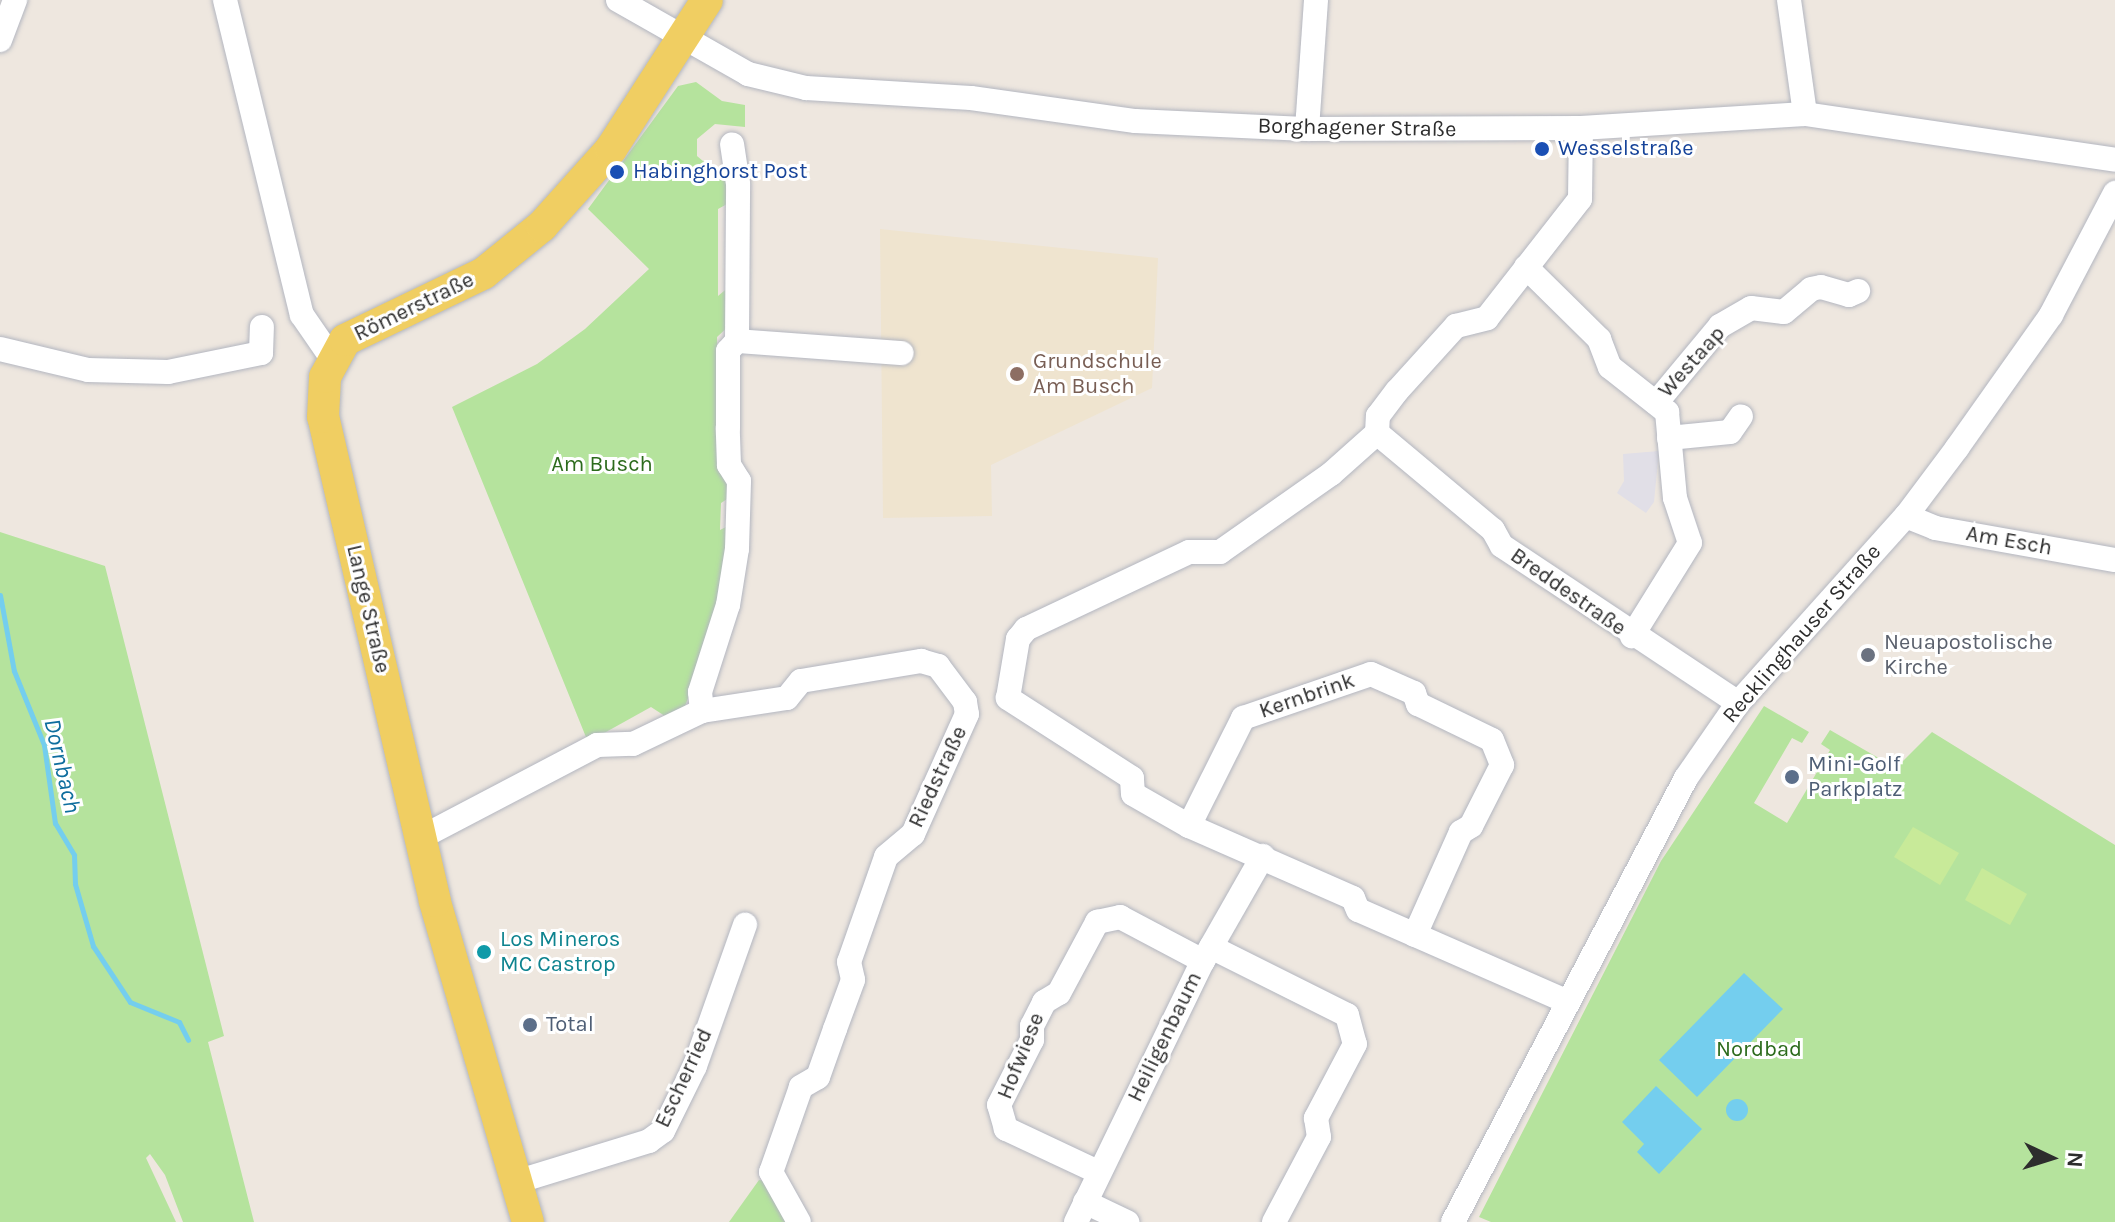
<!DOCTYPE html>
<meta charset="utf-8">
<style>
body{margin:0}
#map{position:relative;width:2115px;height:1222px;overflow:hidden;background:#eee7df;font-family:Karla,sans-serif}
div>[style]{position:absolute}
.industrial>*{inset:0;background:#e1dfe7}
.education>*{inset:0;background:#efe4cf}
.green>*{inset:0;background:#b5e39d}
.pitch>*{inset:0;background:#c8ea99}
.water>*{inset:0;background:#74ceee}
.round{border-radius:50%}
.stream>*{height:5px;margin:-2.5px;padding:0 2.5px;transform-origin:2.5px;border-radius:2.5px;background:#74ceee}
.roads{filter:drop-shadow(0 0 2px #b3b6c0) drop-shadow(0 0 2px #b3b6c0)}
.minor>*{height:24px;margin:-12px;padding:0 12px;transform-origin:12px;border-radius:12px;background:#fff}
.major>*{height:32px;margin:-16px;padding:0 16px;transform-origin:16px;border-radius:16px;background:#f0ce62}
.dots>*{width:22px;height:22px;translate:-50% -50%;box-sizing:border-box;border:4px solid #fff;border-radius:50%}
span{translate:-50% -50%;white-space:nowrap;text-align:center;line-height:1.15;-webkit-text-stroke:6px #fff;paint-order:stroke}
.street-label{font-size:22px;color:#2d2d2d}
.transit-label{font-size:22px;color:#164399}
.left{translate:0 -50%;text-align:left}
.education-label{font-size:22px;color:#785e54}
.park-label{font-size:22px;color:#2c6b1c}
.worship-label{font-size:22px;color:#5b616d}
.service-label{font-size:22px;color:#4e5e75}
.culture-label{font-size:22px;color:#0d838f}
.water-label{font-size:24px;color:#0f6e9e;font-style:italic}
.north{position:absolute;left:2011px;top:1118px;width:80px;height:80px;-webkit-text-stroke:6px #fff;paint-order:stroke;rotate:94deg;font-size:22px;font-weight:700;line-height:32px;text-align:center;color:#2d2d2d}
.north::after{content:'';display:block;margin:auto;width:28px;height:36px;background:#2d2d2d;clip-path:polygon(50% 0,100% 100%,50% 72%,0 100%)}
</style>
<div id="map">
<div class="industrial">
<div style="clip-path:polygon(1659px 451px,1654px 502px,1646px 513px,1617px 493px,1624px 481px,1623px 454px)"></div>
</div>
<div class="education">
<div style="clip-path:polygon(880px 229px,1158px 258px,1152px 388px,991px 465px,992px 516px,883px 518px)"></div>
</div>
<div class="green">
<div style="clip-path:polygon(696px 82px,722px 101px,745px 105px,745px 127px,715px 124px,697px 139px,697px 156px,729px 183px,729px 203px,718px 209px,718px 296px,730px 286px,730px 325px,717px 337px,719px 471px,732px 488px,732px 496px,721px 503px,720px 530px,732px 524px,721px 606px,683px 712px,671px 720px,651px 707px,588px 742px,452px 407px,537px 364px,585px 329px,649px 269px,588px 209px,678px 86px)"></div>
<div style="clip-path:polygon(0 532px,105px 566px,224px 1036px,208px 1042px,254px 1222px,183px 1222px,165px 1175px,150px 1154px,146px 1158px,176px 1222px,0 1222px)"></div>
<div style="clip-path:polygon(1764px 706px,1809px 732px,1802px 743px,1792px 738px,1754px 803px,1787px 823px,1830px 750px,1821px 744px,1830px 730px,1896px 768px,1932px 732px,2115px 845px,2115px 1222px,1491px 1222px,1479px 1217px,1661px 861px)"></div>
<div style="clip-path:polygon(759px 1180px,765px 1181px,790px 1222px,729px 1222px)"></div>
</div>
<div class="pitch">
<div style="clip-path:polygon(1913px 827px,1959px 853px,1940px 885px,1894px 857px)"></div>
<div style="clip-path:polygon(1982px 868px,2027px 894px,2010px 925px,1965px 900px)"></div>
</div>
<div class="water">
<div style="clip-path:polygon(1744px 973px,1783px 1009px,1697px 1097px,1659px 1060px)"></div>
<div style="clip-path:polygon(1656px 1086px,1702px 1129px,1659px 1174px,1637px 1152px,1644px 1144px,1622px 1122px)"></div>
<div class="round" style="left:1726px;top:1099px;width:22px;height:22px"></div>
</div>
<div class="stream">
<div style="left:0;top:595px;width:77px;rotate:79.6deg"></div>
<div style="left:14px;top:671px;width:80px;rotate:67.9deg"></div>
<div style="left:44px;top:745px;width:79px;rotate:82deg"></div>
<div style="left:55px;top:823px;width:37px;rotate:59deg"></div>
<div style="left:74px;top:855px;width:29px;rotate:88deg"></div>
<div style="left:75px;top:884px;width:65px;rotate:73.8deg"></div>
<div style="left:93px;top:946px;width:67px;rotate:56.5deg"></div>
<div style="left:130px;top:1002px;width:53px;rotate:22.2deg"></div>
<div style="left:179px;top:1022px;width:20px;rotate:63deg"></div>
</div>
<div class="roads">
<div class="minor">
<div style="left:225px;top:0;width:324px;rotate:76.3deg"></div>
<div style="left:302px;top:315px;width:51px;rotate:55.4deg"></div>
<div style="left:618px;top:0;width:150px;rotate:29.6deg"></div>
<div style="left:748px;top:74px;width:60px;rotate:13.6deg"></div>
<div style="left:806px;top:88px;width:165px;rotate:3.5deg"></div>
<div style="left:971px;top:98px;width:166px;rotate:8deg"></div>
<div style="left:1135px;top:121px;width:172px;rotate:2.7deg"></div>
<div style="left:1307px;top:129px;width:274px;rotate:-0.2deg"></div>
<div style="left:1581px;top:128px;width:224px;rotate:-3.6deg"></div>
<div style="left:1805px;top:114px;width:313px;rotate:8.4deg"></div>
<div style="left:1789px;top:0;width:115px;rotate:82deg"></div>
<div style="left:0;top:40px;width:43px;rotate:-69.4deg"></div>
<div style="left:1307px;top:129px;width:129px;rotate:-86deg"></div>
<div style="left:1526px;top:267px;width:103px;rotate:44.6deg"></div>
<div style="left:1599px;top:339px;width:30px;rotate:69deg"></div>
<div style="left:1610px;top:367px;width:73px;rotate:38.3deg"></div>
<div style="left:1667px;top:412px;width:86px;rotate:84.7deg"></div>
<div style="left:1675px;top:498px;width:47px;rotate:71.6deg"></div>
<div style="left:1690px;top:543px;width:110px;rotate:121.9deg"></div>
<div style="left:737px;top:341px;width:165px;rotate:4.2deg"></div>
<div style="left:0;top:349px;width:90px;rotate:13.4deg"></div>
<div style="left:88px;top:370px;width:80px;rotate:1.4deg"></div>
<div style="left:168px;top:372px;width:95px;rotate:-11.5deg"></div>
<div style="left:261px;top:353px;width:26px;rotate:-88deg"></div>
<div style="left:1656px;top:403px;width:100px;rotate:-50.3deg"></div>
<div style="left:1720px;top:326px;width:36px;rotate:-30deg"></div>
<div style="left:1751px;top:308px;width:33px;rotate:7deg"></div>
<div style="left:1784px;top:312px;width:35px;rotate:-40deg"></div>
<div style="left:1811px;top:289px;width:10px;rotate:-11deg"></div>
<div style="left:1821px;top:287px;width:29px;rotate:16deg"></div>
<div style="left:1849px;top:295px;width:10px;rotate:-24deg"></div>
<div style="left:1377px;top:433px;width:151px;rotate:39.9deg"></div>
<div style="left:1493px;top:530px;width:18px;rotate:61deg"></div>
<div style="left:1502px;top:546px;width:283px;rotate:33.6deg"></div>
<div style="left:1669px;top:438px;width:61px;rotate:-5.6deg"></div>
<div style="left:1730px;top:432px;width:19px;rotate:-55deg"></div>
<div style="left:1906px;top:516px;width:31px;rotate:22deg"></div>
<div style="left:1935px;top:528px;width:183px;rotate:10.1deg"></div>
<div style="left:702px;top:711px;width:19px;rotate:-96deg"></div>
<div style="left:700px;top:692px;width:91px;rotate:-72.2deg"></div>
<div style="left:728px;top:605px;width:57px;rotate:-80.9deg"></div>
<div style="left:737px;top:549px;width:68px;rotate:-88.3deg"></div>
<div style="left:739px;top:481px;width:19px;rotate:-122deg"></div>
<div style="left:729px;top:465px;width:37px;rotate:-92deg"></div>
<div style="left:728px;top:428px;width:77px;rotate:-90deg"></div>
<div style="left:728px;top:351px;width:13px;rotate:-48deg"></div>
<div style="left:737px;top:341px;width:157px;rotate:-89.6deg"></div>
<div style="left:738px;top:184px;width:40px;rotate:-98.5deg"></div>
<div style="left:1189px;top:826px;width:121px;rotate:-63.4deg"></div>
<div style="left:1243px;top:718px;width:135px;rotate:-19deg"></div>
<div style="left:1371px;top:674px;width:47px;rotate:23.8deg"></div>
<div style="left:1414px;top:693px;width:12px;rotate:70deg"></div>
<div style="left:1418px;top:704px;width:82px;rotate:25.9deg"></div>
<div style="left:1492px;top:740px;width:27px;rotate:68deg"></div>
<div style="left:1502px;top:765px;width:68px;rotate:116.9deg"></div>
<div style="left:1471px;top:826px;width:12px;rotate:149deg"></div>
<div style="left:1461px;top:832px;width:113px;rotate:114.1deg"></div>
<div style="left:420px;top:838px;width:200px;rotate:-27.7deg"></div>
<div style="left:597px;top:745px;width:36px;rotate:-2deg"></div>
<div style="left:633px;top:744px;width:76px;rotate:-25.6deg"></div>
<div style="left:702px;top:711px;width:86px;rotate:-8.7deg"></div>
<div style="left:787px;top:698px;width:22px;rotate:-51deg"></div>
<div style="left:801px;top:681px;width:122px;rotate:-9.5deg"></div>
<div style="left:921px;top:661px;width:18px;rotate:16deg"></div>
<div style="left:938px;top:666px;width:45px;rotate:53.1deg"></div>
<div style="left:965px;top:702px;width:12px;rotate:81deg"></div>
<div style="left:967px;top:714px;width:132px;rotate:114.2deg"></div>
<div style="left:913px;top:834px;width:35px;rotate:140deg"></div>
<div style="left:886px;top:857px;width:111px;rotate:109.4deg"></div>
<div style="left:849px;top:962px;width:18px;rotate:77deg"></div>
<div style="left:853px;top:980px;width:52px;rotate:110.2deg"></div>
<div style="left:835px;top:1029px;width:51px;rotate:109.5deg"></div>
<div style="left:818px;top:1077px;width:20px;rotate:150deg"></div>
<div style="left:801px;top:1087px;width:90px;rotate:109.4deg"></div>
<div style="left:771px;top:1172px;width:57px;rotate:60.8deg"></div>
<div style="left:1211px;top:947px;width:152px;rotate:26.6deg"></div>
<div style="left:1347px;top:1015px;width:30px;rotate:75deg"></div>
<div style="left:1355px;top:1044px;width:84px;rotate:117.8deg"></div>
<div style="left:1316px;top:1118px;width:19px;rotate:81deg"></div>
<div style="left:1319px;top:1137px;width:96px;rotate:117.9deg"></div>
<div style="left:1568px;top:1002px;width:229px;rotate:-156.3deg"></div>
<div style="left:1358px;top:910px;width:13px;rotate:-113deg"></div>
<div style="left:1353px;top:898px;width:179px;rotate:-156.3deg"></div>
<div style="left:1189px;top:826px;width:64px;rotate:-150.3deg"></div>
<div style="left:1133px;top:794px;width:16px;rotate:-94deg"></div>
<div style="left:1132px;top:778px;width:148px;rotate:-147.2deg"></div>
<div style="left:1008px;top:698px;width:60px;rotate:-80.4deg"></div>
<div style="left:1018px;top:639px;width:13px;rotate:-51deg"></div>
<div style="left:1026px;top:629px;width:180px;rotate:-25.3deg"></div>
<div style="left:1189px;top:552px;width:31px"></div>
<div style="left:1220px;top:552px;width:136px;rotate:-35.1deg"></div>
<div style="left:1331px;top:474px;width:62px;rotate:-41.7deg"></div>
<div style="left:1377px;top:433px;width:17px;rotate:-87deg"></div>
<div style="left:1378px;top:416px;width:31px;rotate:-53deg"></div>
<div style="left:1397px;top:391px;width:88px;rotate:-47.8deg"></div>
<div style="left:1456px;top:326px;width:32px;rotate:-14deg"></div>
<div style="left:1487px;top:318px;width:151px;rotate:-52deg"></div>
<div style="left:1580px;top:199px;width:71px;rotate:-89.2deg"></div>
<div style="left:1098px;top:1172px;width:102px;rotate:-154.9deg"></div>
<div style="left:1006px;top:1129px;width:25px;rotate:-106deg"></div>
<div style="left:999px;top:1105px;width:73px;rotate:-63.1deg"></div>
<div style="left:1032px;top:1040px;width:14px;rotate:-90deg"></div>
<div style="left:1032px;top:1026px;width:27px;rotate:-63deg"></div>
<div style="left:1044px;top:1002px;width:17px;rotate:-31deg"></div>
<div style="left:1059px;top:993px;width:81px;rotate:-61.8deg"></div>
<div style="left:1097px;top:922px;width:24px;rotate:-12deg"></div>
<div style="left:1120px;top:917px;width:94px;rotate:27.9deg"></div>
<div style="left:516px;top:1182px;width:139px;rotate:-17.1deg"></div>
<div style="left:649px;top:1141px;width:17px;rotate:-36deg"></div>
<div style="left:663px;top:1131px;width:72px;rotate:-63.8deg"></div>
<div style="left:695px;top:1066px;width:150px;rotate:-70.5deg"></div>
<div style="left:1085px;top:1202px;width:47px;rotate:25.5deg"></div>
<div style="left:1076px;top:1222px;width:290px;rotate:-64.1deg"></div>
<div style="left:1203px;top:961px;width:121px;rotate:-60.3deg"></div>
<div style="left:1453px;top:1222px;width:501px;rotate:-62.31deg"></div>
<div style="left:1686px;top:778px;width:91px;rotate:-55.3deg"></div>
<div style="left:1738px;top:703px;width:251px;rotate:-48.1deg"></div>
<div style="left:1906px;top:516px;width:85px;rotate:-53.1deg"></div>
<div style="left:1957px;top:448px;width:163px;rotate:-54.7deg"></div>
<div style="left:2051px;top:315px;width:138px;rotate:-62.3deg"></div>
</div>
<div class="major">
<div style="left:528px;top:1222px;width:334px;rotate:-106.2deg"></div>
<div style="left:435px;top:901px;width:497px;rotate:-103deg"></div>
<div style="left:323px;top:417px;width:40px;rotate:-87.1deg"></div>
<div style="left:325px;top:377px;width:42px;rotate:-61.6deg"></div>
<div style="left:345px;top:340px;width:154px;rotate:-25.7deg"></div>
<div style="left:484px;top:273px;width:75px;rotate:-39deg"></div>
<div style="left:542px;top:226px;width:103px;rotate:-48.1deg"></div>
<div style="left:611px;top:149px;width:177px;rotate:-57.2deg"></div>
</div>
</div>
<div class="dots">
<div style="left:1542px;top:149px;background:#1a4fb4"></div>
<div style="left:617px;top:172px;background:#1a4fb4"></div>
<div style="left:1017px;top:374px;background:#8d6e63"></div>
<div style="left:1868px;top:655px;background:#6b7280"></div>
<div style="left:1792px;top:777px;background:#5c6f8a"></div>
<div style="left:484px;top:952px;background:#0f9aa8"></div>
<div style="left:530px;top:1025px;background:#5c6f8a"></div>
</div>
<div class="street-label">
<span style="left:1357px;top:128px;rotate:1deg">Borghagener Straße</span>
<span style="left:414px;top:307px;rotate:-26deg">Römerstraße</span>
<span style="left:1692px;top:362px;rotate:-48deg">Westaap</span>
<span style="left:2009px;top:541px;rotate:10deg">Am Esch</span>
<span style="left:1568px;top:592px;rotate:35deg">Breddestraße</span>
<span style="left:368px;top:609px;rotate:77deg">Lange Straße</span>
<span style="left:1802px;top:634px;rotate:-49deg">Recklinghauser Straße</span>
<span style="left:1307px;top:696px;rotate:-19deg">Kernbrink</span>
<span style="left:938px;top:777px;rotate:-65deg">Riedstraße</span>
<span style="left:1165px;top:1037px;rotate:-64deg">Heiligenbaum</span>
<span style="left:1021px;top:1056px;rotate:-68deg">Hofwiese</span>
<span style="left:684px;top:1078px;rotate:-65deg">Escherried</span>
</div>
<div class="transit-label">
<span class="left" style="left:1558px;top:149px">Wesselstraße</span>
<span class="left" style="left:633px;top:172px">Habinghorst Post</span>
</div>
<div class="education-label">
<span class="left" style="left:1033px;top:374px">Grundschule<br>Am Busch</span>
</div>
<div class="park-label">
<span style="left:602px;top:465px">Am Busch</span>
<span style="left:1759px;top:1050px">Nordbad</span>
</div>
<div class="worship-label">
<span class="left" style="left:1884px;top:655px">Neuapostolische<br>Kirche</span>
</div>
<div class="service-label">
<span class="left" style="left:1808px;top:777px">Mini-Golf<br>Parkplatz</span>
<span class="left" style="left:546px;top:1025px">Total</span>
</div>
<div class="culture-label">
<span class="left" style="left:500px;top:952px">Los Mineros<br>MC Castrop</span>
</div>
<div class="water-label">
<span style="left:62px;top:766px;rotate:77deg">Dornbach</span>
</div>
<div class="north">N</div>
</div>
